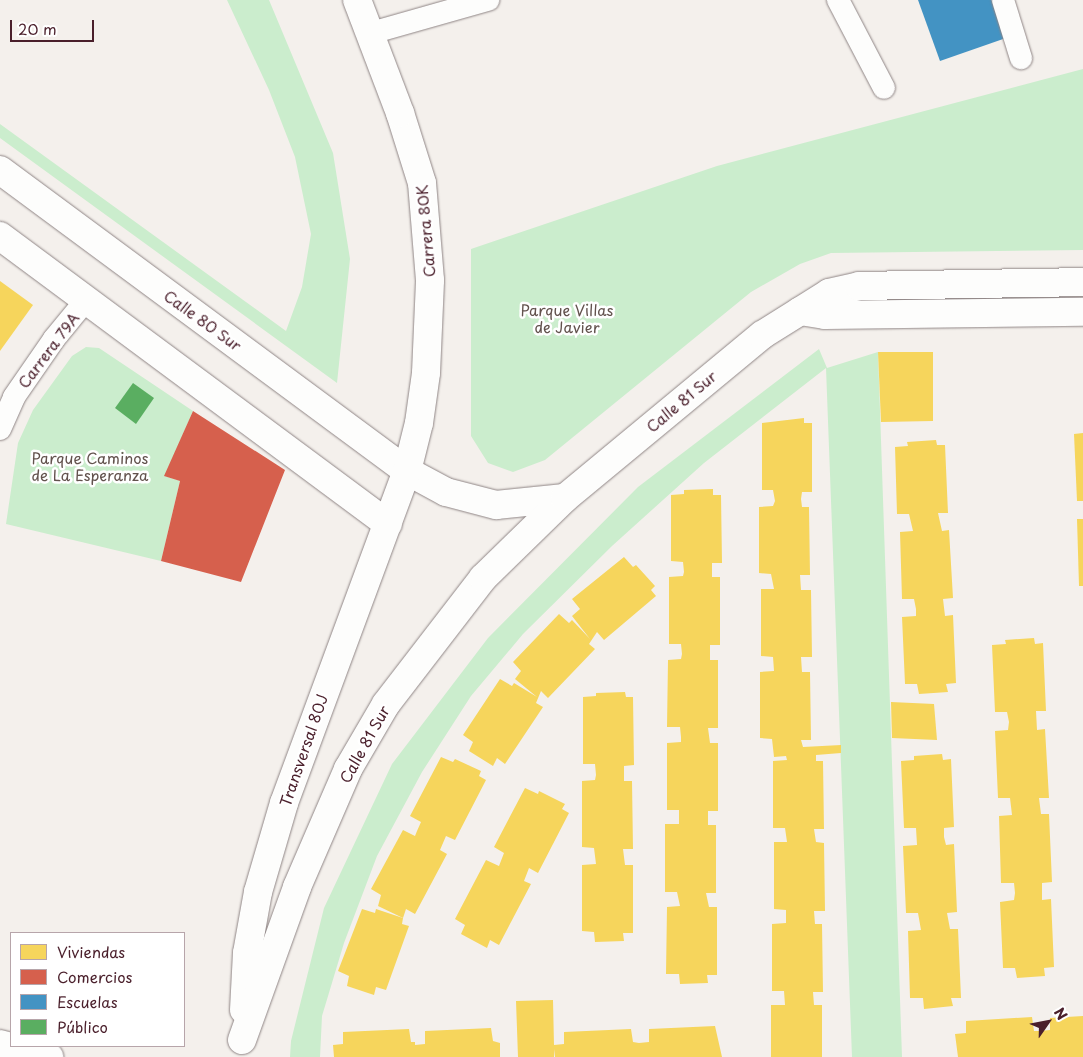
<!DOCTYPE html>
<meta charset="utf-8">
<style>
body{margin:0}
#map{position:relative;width:1083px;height:1057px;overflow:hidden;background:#f4f0ec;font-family:"Playpen Sans",sans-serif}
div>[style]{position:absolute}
.green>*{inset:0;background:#cbedcd}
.homes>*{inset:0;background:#f6d55c}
.shops>*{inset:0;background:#d6604d}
.schools>*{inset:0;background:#4393c3}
.public>*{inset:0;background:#5aae61}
.roads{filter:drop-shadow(0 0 1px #8f8585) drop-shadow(0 0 1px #8f8585)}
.street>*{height:22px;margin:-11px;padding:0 11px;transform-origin:11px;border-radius:11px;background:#fdfdfc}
.secondary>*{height:28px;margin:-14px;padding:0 14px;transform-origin:14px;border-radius:14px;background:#fdfdfc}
span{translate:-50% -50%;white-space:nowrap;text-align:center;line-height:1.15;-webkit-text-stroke:5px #fff;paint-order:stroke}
.street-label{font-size:15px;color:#4a1f2b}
.park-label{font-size:15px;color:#62524d}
.legend{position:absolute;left:10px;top:932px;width:175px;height:115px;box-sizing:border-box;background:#fff;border:1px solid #b7a5aa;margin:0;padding:6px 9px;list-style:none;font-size:15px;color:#4a1f2b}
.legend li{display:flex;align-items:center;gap:10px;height:25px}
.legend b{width:25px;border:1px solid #b7a5aa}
.north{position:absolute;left:1023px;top:997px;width:50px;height:50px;-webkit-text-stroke:4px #fff;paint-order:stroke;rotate:57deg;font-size:14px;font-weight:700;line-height:20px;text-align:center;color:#4a1f2b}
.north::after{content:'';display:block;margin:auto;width:18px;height:22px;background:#4a1f2b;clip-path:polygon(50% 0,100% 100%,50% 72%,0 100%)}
.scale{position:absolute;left:10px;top:20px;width:84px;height:22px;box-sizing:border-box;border:2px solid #4a1f2b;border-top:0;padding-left:6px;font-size:15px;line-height:18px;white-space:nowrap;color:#4a1f2b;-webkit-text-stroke:4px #fff;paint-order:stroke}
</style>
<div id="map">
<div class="green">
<div style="clip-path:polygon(227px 0,269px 0,333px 153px,350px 259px,337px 383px,0 138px,0 124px,286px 331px,302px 287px,311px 234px,295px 157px,269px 90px)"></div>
<div style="clip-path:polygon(1083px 69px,1083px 250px,831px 253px,800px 264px,751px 292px,545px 460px,513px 472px,488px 463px,471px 436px,471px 249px,717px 166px)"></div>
<div style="clip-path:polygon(86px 347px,99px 348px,193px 411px,165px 476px,180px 481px,161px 561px,6px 524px,18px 443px,33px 410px,72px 356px)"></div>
<div style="clip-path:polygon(819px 349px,827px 368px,878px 352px,902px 1057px,852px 1057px,826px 368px,704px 463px,612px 546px,523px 634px,471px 696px,422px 772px,377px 856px,344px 943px,322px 1016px,320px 1057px,290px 1057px,291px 1041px,324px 908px,392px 764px,488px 638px,638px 487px)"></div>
</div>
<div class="homes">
<div style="clip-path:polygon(0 281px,33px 305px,0 351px)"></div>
<div style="clip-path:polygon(878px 352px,933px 352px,933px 421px,881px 422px)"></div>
<div style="clip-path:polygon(804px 418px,804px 423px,812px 423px,812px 492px,802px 492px,801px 499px,802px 507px,809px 507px,810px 575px,800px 575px,801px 590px,811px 590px,812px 657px,801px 657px,802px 672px,810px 672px,811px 740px,801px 740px,803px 747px,841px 745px,841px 753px,816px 755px,816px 761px,823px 761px,824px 829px,814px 829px,816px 842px,824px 843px,825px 911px,814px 911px,815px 924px,822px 924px,823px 992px,813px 992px,814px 1005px,822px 1005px,822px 1057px,771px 1057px,771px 1005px,785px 1005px,784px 991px,772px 991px,772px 924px,786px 923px,786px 910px,774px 909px,774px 842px,787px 842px,785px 828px,773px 828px,773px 761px,787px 760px,786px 756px,774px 757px,772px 739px,760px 738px,760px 672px,774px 671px,773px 657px,761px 656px,761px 589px,774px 589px,771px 574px,759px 573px,759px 507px,773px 506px,775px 501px,773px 490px,762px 490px,762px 423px)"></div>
<div style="clip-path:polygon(1083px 433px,1083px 501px,1077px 501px,1074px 434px)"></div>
<div style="clip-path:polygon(936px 440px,937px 445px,945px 445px,948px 513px,938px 513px,942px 531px,949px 530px,953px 598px,943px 599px,945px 616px,953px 615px,956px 683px,946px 684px,948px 692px,919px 694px,917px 684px,905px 684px,902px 617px,916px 616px,916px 609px,914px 599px,902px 599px,900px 532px,913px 531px,909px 514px,897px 514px,895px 447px,908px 446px,907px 442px)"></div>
<div style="clip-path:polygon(713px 489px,713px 495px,721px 495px,722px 563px,712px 563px,712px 577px,720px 577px,720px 645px,710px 645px,710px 660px,718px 660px,718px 728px,708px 728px,710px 743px,718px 743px,718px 811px,708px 811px,708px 825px,716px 825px,716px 893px,706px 893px,709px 907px,717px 907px,717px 975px,707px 975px,708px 983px,680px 984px,679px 974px,666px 974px,667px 907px,680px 906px,677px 892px,665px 892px,665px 824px,679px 824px,679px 810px,667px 810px,667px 743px,681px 742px,681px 737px,680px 727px,667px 727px,668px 660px,681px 659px,682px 654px,681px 644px,669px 644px,669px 577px,683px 576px,684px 572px,683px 562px,671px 561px,671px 495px,684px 494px,684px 490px)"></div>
<div style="clip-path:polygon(1077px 519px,1083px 519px,1083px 586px,1079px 586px)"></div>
<div style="clip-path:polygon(624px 557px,633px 567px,636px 565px,655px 586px,651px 590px,656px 596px,604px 640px,597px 632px,589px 644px,595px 649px,548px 698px,541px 691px,536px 703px,543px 707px,505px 764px,497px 758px,493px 766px,469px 751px,473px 742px,463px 735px,500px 679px,512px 686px,514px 683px,537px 697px,515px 679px,521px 671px,513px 662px,559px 614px,569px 623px,572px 620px,590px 639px,572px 616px,580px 609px,572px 599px)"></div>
<div style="clip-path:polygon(1034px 638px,1035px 644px,1043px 643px,1046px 711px,1036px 711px,1037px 730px,1045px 729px,1049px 798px,1039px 798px,1041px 814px,1049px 814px,1052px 882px,1042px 883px,1042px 900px,1051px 899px,1054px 967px,1044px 968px,1045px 976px,1017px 978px,1015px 968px,1003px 968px,1000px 902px,1014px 900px,1015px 893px,1014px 883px,1001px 883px,999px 816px,1012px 815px,1010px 798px,998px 798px,995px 731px,1008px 730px,1009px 722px,1007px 712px,995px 712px,992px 645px,1006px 644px,1005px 640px)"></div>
<div style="clip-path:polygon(625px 692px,626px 697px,633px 697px,634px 765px,624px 766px,624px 781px,632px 781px,633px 849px,623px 849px,625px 865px,633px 865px,633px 933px,623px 933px,624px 941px,595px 942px,594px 932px,582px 931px,582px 865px,596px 864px,594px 848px,582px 847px,582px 781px,595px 780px,596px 775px,595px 764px,583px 764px,583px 697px,596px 696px,596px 693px)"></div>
<div style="clip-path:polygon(891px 702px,934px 704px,937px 740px,892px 738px)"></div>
<div style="clip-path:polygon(942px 754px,943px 760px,951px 759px,954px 827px,944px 828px,944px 837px,946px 845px,954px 844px,957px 912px,947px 913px,950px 929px,958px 929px,961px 998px,951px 998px,953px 1006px,924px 1009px,923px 998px,910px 998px,908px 931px,921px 930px,918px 913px,906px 913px,903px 846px,917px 845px,916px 828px,904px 828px,901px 761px,914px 760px,914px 756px)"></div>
<div style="clip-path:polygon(441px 757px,453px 762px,455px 759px,481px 771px,479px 776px,486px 780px,455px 840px,446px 836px,440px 850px,447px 854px,415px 914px,406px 909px,403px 918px,378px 906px,381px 895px,371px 889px,403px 830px,415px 836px,417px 831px,421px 822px,410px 816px)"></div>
<div style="clip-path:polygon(525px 788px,538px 794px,539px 791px,565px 804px,562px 809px,569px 813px,538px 873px,529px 868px,524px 881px,531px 884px,499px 945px,490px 940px,487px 948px,461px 934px,465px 925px,455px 919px,486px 860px,499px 866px,504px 853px,494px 847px)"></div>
<div style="clip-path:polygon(362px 909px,375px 913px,376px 909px,403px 918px,402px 924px,409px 926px,386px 990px,376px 987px,374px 995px,347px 986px,349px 976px,338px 971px)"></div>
<div style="clip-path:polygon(553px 1000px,554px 1045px,564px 1044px,564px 1032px,631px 1029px,633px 1042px,639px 1043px,649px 1042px,649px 1029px,715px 1026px,722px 1057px,555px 1057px,554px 1049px,554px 1057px,518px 1057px,516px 1001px)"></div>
<div style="clip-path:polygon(1083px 1016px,1083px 1057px,958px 1057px,955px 1034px,966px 1033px,966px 1021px,1032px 1017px,1034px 1031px,1040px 1031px,1050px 1030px,1050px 1018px)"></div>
<div style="clip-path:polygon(491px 1028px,493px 1041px,500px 1043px,500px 1057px,334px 1057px,333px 1045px,343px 1044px,343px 1032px,409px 1029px,411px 1042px,415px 1042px,415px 1045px,425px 1044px,425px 1031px)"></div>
</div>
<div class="shops">
<div style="clip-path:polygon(193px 411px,285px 470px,241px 582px,161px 561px,180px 481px,164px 476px)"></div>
</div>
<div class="schools">
<div style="clip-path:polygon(918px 0,993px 0,1006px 38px,940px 61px)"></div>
</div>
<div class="public">
<div style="clip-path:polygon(133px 383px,154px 398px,136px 424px,115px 408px)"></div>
</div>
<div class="roads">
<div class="street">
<div style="left:838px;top:0;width:99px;rotate:62.4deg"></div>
<div style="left:1003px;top:0;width:61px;rotate:72.8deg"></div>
<div style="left:371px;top:33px;width:122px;rotate:-15.8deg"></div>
<div style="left:0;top:429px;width:35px;rotate:-66deg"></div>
<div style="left:14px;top:397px;width:70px;rotate:-55.4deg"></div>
<div style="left:54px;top:339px;width:50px;rotate:-50.6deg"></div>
</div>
<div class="secondary">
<div style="left:0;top:170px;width:506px;rotate:36.49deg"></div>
<div style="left:407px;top:471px;width:44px;rotate:28.3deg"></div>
<div style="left:446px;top:492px;width:52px;rotate:14.6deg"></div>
<div style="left:496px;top:505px;width:69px;rotate:-5.8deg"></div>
<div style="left:0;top:236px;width:483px;rotate:36.6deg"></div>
<div style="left:800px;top:311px;width:25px;rotate:9deg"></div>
<div style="left:825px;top:315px;width:258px;rotate:-0.7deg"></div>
<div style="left:244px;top:1010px;width:57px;rotate:-87deg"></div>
<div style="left:247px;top:953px;width:62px;rotate:-79.8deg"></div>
<div style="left:258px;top:892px;width:93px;rotate:-73.7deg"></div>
<div style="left:284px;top:803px;width:354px;rotate:-69.7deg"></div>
<div style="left:407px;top:471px;width:49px;rotate:-76deg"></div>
<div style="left:419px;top:423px;width:50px;rotate:-82deg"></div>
<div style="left:426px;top:373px;width:93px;rotate:-87.5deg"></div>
<div style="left:430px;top:280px;width:97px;rotate:-94.7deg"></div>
<div style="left:422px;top:183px;width:73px;rotate:-107.4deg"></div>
<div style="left:400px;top:113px;width:121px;rotate:-110.8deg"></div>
<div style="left:242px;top:1040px;width:163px;rotate:-70.2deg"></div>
<div style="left:297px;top:887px;width:129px;rotate:-66.6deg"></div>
<div style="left:348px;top:769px;width:75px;rotate:-59.7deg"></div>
<div style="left:386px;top:704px;width:159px;rotate:-52.4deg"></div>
<div style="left:483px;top:578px;width:115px;rotate:-44.3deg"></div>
<div style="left:565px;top:498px;width:256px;rotate:-39.6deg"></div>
<div style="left:762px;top:335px;width:79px;rotate:-32.1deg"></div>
<div style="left:829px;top:293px;width:31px;rotate:-13deg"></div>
<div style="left:859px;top:286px;width:224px;rotate:-1deg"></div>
<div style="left:0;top:1044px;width:51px;rotate:14.9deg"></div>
</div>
</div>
<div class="street-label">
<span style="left:425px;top:231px;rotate:-95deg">Carrera 80K</span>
<span style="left:203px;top:320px;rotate:36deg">Calle 80 Sur</span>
<span style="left:48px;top:350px;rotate:-53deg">Carrera 79A</span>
<span style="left:681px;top:401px;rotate:-40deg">Calle 81 Sur</span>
<span style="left:364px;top:744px;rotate:-61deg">Calle 81 Sur</span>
<span style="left:303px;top:750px;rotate:-71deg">Transversal 80J</span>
</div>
<div class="park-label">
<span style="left:567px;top:318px">Parque Villas<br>de Javier</span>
<span style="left:90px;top:466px">Parque Caminos<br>de La Esperanza</span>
</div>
<ul class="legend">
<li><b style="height:14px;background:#f6d55c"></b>Viviendas</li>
<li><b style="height:14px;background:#d6604d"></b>Comercios</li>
<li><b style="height:14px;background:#4393c3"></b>Escuelas</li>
<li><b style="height:14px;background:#5aae61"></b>Público</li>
</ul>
<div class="north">N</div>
<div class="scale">20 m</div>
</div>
